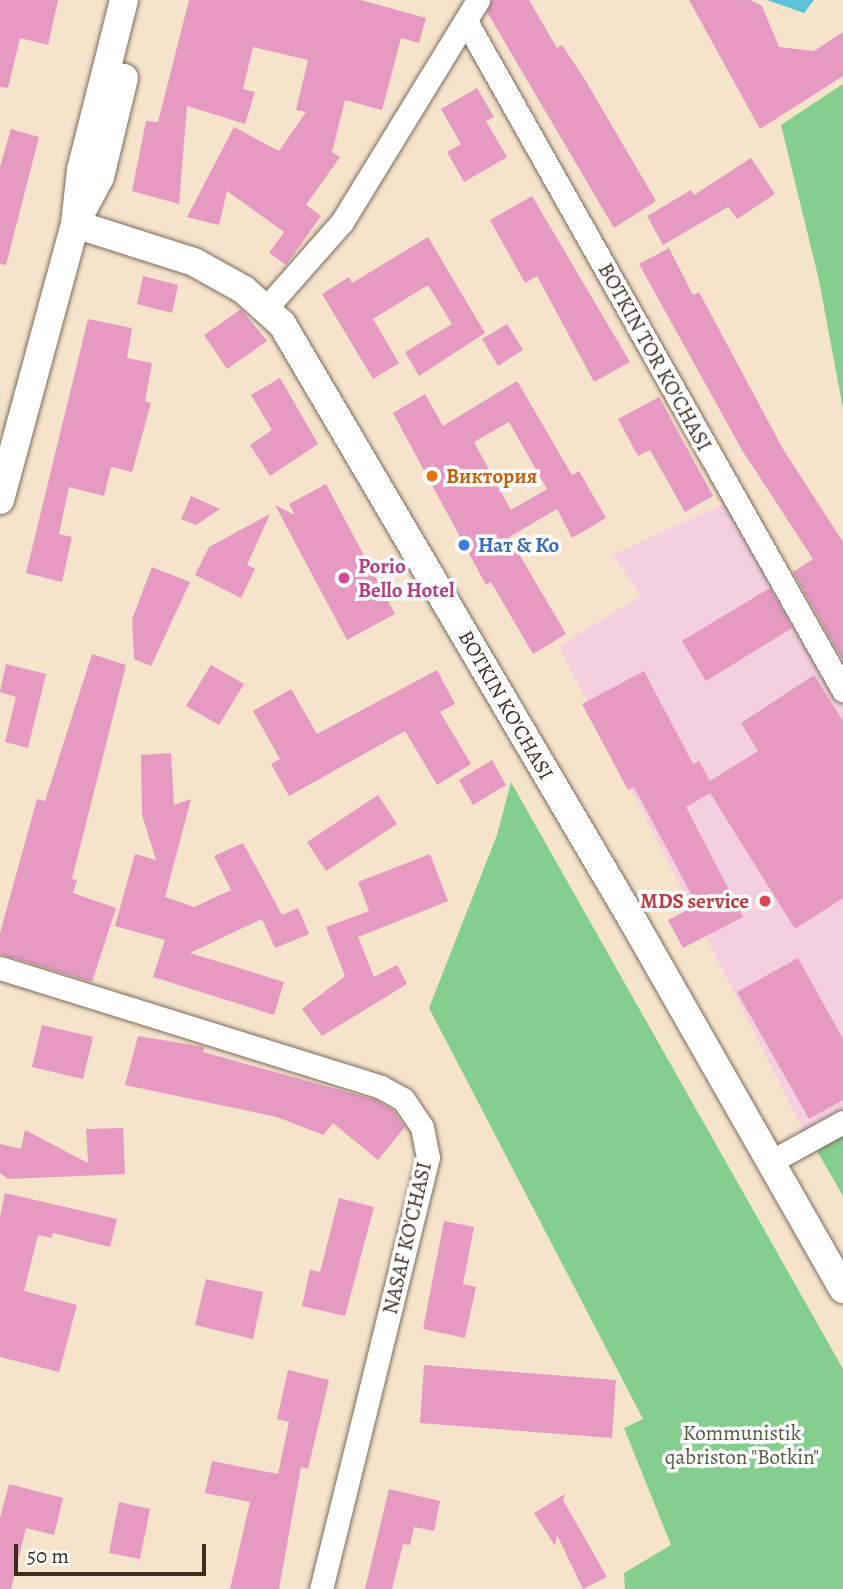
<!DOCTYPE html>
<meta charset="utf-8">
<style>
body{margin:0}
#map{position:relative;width:843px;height:1589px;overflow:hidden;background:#f6e3cc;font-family:Alegreya,serif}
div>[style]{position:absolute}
.built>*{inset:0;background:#f3cfdf}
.green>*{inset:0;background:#84cf8d}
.water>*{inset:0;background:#5ac1d8}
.building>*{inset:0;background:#e69ac2}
.roads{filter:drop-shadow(0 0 2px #7c6b5b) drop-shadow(0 0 2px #7c6b5b)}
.minor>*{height:23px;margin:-11.5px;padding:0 11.5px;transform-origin:11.5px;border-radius:11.5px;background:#fff}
.tertiary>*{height:28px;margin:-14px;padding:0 14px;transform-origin:14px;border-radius:14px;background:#fff}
.dots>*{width:19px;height:19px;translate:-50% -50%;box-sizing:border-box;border:4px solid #fff;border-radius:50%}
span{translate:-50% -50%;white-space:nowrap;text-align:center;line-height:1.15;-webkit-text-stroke:7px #fff;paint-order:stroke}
.street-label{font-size:21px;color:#3b2a1e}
.food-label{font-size:21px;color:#c56008;font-weight:700}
.left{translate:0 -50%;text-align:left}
.shop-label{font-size:21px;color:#366cbe;font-weight:700}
.hotel-label{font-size:21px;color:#b23c85;font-weight:700}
.health-label{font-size:21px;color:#be3a42;font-weight:700}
.right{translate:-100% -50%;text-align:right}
.park-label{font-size:21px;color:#515c3f}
.scale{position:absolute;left:14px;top:1544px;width:192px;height:32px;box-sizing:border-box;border:4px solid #3b2a1e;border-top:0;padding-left:9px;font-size:21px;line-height:24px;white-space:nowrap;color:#3b2a1e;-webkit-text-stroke:5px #fff;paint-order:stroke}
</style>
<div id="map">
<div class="built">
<div style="clip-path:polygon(725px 503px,843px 685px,843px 1117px,806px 1136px,559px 646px,641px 596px,613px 555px)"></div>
</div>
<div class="green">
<div style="clip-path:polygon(843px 84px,843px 409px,819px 280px,781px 125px)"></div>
<div style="clip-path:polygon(511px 782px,843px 1369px,843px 1589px,625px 1589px,624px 1573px,671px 1545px,624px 1428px,643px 1419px,429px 1008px,497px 835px)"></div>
<div style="clip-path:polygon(843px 1129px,843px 1196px,813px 1144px)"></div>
</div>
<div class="water">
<div style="clip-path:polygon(767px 0,814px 0,804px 13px)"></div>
</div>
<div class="building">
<div style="clip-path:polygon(0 0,58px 0,48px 45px,20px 38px,8px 88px,0 87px)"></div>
<div style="clip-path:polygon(189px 0,361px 0,426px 18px,419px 43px,401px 38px,382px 110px,345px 100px,332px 152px,340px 157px,306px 205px,321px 216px,286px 265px,269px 253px,284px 232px,227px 191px,219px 225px,187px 217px,234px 127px,279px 151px,306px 112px,296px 110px,308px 60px,253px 47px,243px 89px,255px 92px,245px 124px,187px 106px,179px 204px,132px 191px,146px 121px,158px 122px)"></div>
<div style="clip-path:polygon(492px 0,529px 0,557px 48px,562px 45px,584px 78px,656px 201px,614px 228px,487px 12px)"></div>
<div style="clip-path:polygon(689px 0,750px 0,762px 6px,779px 47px,814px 51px,843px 32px,843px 76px,760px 129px)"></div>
<div style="clip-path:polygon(477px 88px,494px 117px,486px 121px,507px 157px,464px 182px,447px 152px,461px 144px,441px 109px)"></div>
<div style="clip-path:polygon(11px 129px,39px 137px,6px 265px,0 264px,0 167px)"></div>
<div style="clip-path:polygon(751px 158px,775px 194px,737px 219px,728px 207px,663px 245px,647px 216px,691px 190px,694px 195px)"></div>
<div style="clip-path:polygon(532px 196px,630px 362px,594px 382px,537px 276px,525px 283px,490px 220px)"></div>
<div style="clip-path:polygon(428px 237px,485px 333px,419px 376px,405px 352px,452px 324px,428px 285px,373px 319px,399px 363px,373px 379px,322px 294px,349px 277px,352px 283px)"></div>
<div style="clip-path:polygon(669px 248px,693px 295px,699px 292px,783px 449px,843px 542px,843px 661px,793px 572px,813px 559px,742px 450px,639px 264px)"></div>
<div style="clip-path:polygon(143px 276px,178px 285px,172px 313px,137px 304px)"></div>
<div style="clip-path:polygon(241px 309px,267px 341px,227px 369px,204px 335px)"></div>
<div style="clip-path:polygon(88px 319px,132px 328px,127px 358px,152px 363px,145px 401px,151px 403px,132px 472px,111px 467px,104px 496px,69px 487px,59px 534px,72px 537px,62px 582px,26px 573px)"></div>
<div style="clip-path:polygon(507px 324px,523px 350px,498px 366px,482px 339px)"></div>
<div style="clip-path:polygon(280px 378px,318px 444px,270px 476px,250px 445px,272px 430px,251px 395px)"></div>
<div style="clip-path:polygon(evenodd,517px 381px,572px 475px,579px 471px,606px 518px,572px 538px,557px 509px,509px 537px,566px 634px,533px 654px,491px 582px,486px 585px,393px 413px,425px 394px,443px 426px,517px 381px,509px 422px,547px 489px,511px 510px,474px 442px,509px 422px)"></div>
<div style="clip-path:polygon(659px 397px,713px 496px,685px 512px,650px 450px,638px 456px,618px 419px)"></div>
<div style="clip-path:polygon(326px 484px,395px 614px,347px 640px,275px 505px,295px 515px,289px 504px)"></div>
<div style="clip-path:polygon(191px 496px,220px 509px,196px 525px,181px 519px)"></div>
<div style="clip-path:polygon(270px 514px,247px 565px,255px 569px,241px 598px,195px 575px,209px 547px)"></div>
<div style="clip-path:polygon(152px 567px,190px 582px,151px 666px,134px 659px,132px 619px)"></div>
<div style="clip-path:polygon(770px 588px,792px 628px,706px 681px,682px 641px)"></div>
<div style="clip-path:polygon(92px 654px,126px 665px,72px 879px,77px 880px,73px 893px,116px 908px,92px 982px,0 954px,0 933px,37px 799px,45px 801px)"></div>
<div style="clip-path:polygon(6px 664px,46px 674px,28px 748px,5px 742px,16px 697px,0 692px)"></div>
<div style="clip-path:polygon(211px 665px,244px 684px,219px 725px,186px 706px)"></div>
<div style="clip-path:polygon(437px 670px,455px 704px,440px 712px,471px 764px,437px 785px,405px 731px,289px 796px,271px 764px,280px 759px,253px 711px,291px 689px,317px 734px)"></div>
<div style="clip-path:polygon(644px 671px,693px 764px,699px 761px,710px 781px,758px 751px,741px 723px,814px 675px,843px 721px,843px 898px,795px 929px,710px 793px,686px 807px,743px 917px,683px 948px,668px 920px,697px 905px,634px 787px,628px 790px,582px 704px)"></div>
<div style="clip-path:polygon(171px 753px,174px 805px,191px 799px,165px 897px,194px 907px,231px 890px,214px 856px,243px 843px,282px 915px,298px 908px,309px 934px,275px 948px,262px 919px,190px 953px,284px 982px,274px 1015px,153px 977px,165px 940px,115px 926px,135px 854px,156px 860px,142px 815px,141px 755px)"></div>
<div style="clip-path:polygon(492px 760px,506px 785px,473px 805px,459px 780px)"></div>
<div style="clip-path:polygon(378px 795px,397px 824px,326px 871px,307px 842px)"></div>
<div style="clip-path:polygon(430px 854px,448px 901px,358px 937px,374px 977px,397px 965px,407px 984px,322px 1036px,302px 1009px,345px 976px,326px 927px,369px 911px,358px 882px)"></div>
<div style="clip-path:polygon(798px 958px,843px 1039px,843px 1100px,809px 1119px,737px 992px)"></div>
<div style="clip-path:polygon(42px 1025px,93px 1037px,83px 1079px,32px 1067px)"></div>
<div style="clip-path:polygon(138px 1036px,204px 1047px,203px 1052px,376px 1100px,393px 1110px,405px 1127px,378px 1160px,333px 1123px,323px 1135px,277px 1117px,125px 1085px)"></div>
<div style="clip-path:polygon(123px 1128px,125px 1174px,8px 1179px,0 1173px,0 1144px,21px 1149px,25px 1130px,88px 1163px,86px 1129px)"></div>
<div style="clip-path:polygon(5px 1193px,117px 1219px,110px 1247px,53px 1233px,52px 1238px,38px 1235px,24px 1291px,77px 1305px,59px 1372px,0 1357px,0 1217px)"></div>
<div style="clip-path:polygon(339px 1198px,374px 1207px,345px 1316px,302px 1306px,310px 1270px,320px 1272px)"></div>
<div style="clip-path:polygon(444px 1221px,474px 1227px,463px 1284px,476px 1287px,465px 1338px,423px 1329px)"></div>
<div style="clip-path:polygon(206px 1279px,263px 1292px,253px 1339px,195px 1325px)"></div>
<div style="clip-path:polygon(424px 1365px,616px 1380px,612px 1438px,420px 1423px)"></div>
<div style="clip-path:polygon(288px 1370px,329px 1380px,308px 1469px,301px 1467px,279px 1589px,230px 1589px,250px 1502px,205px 1493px,212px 1461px,278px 1474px,289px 1422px,277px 1419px)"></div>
<div style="clip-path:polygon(9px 1484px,63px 1498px,54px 1535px,26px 1528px,11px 1589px,0 1589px,0 1518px)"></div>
<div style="clip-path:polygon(389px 1489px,440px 1501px,434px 1531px,414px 1527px,410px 1545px,403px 1544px,392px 1589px,365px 1589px)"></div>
<div style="clip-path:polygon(565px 1494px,563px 1500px,607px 1577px,583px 1589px,557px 1535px,555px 1546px,534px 1513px)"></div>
<div style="clip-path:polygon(119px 1502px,150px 1509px,140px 1559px,109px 1553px)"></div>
</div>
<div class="roads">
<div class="minor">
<div style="left:467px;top:23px;width:766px;rotate:60.59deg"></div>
<div style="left:267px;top:307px;width:113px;rotate:-48.6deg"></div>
<div style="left:342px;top:222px;width:260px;rotate:-58.5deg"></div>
<div style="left:0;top:968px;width:399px;rotate:17.3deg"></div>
<div style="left:381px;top:1087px;width:25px;rotate:29deg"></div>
<div style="left:403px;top:1099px;width:34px;rotate:56deg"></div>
<div style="left:422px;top:1127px;width:31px;rotate:79deg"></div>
<div style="left:428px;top:1157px;width:445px;rotate:103.9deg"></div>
<div style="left:772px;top:1161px;width:81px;rotate:-28.8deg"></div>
</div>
<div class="tertiary">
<div style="left:83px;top:209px;width:36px;rotate:-62deg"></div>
<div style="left:100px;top:177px;width:102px;rotate:-76.4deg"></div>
<div style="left:75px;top:224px;width:125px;rotate:17.7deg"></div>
<div style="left:194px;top:262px;width:57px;rotate:29.2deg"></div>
<div style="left:244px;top:290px;width:51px;rotate:41.8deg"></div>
<div style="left:282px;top:324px;width:698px;rotate:59.54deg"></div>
<div style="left:636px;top:926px;width:418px;rotate:60.3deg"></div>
<div style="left:0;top:500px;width:286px;rotate:-74.8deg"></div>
<div style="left:75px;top:224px;width:54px;rotate:-83.7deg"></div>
<div style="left:81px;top:170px;width:175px;rotate:-75.8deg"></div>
</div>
</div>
<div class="dots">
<div style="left:432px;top:476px;background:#e8710a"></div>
<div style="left:464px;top:545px;background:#3f7fe0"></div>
<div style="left:344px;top:578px;background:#d1479c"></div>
<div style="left:765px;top:901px;background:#e0444e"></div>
</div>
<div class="street-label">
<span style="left:655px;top:357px;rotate:61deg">BOTKIN TOR KO'CHASI</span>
<span style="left:506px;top:705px;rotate:60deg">BOTKIN KO'CHASI</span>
<span style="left:407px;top:1238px;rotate:-77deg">NASAF KO'CHASI</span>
</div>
<div class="food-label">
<span class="left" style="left:446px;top:476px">Виктория</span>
</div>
<div class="shop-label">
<span class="left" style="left:478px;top:545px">Нат &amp; Ко</span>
</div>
<div class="hotel-label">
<span class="left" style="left:358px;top:578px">Porio<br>Bello Hotel</span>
</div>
<div class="health-label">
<span class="right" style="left:749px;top:901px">MDS service</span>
</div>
<div class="park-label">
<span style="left:742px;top:1445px">Kommunistik<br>qabriston "Botkin"</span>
</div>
<div class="scale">50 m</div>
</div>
